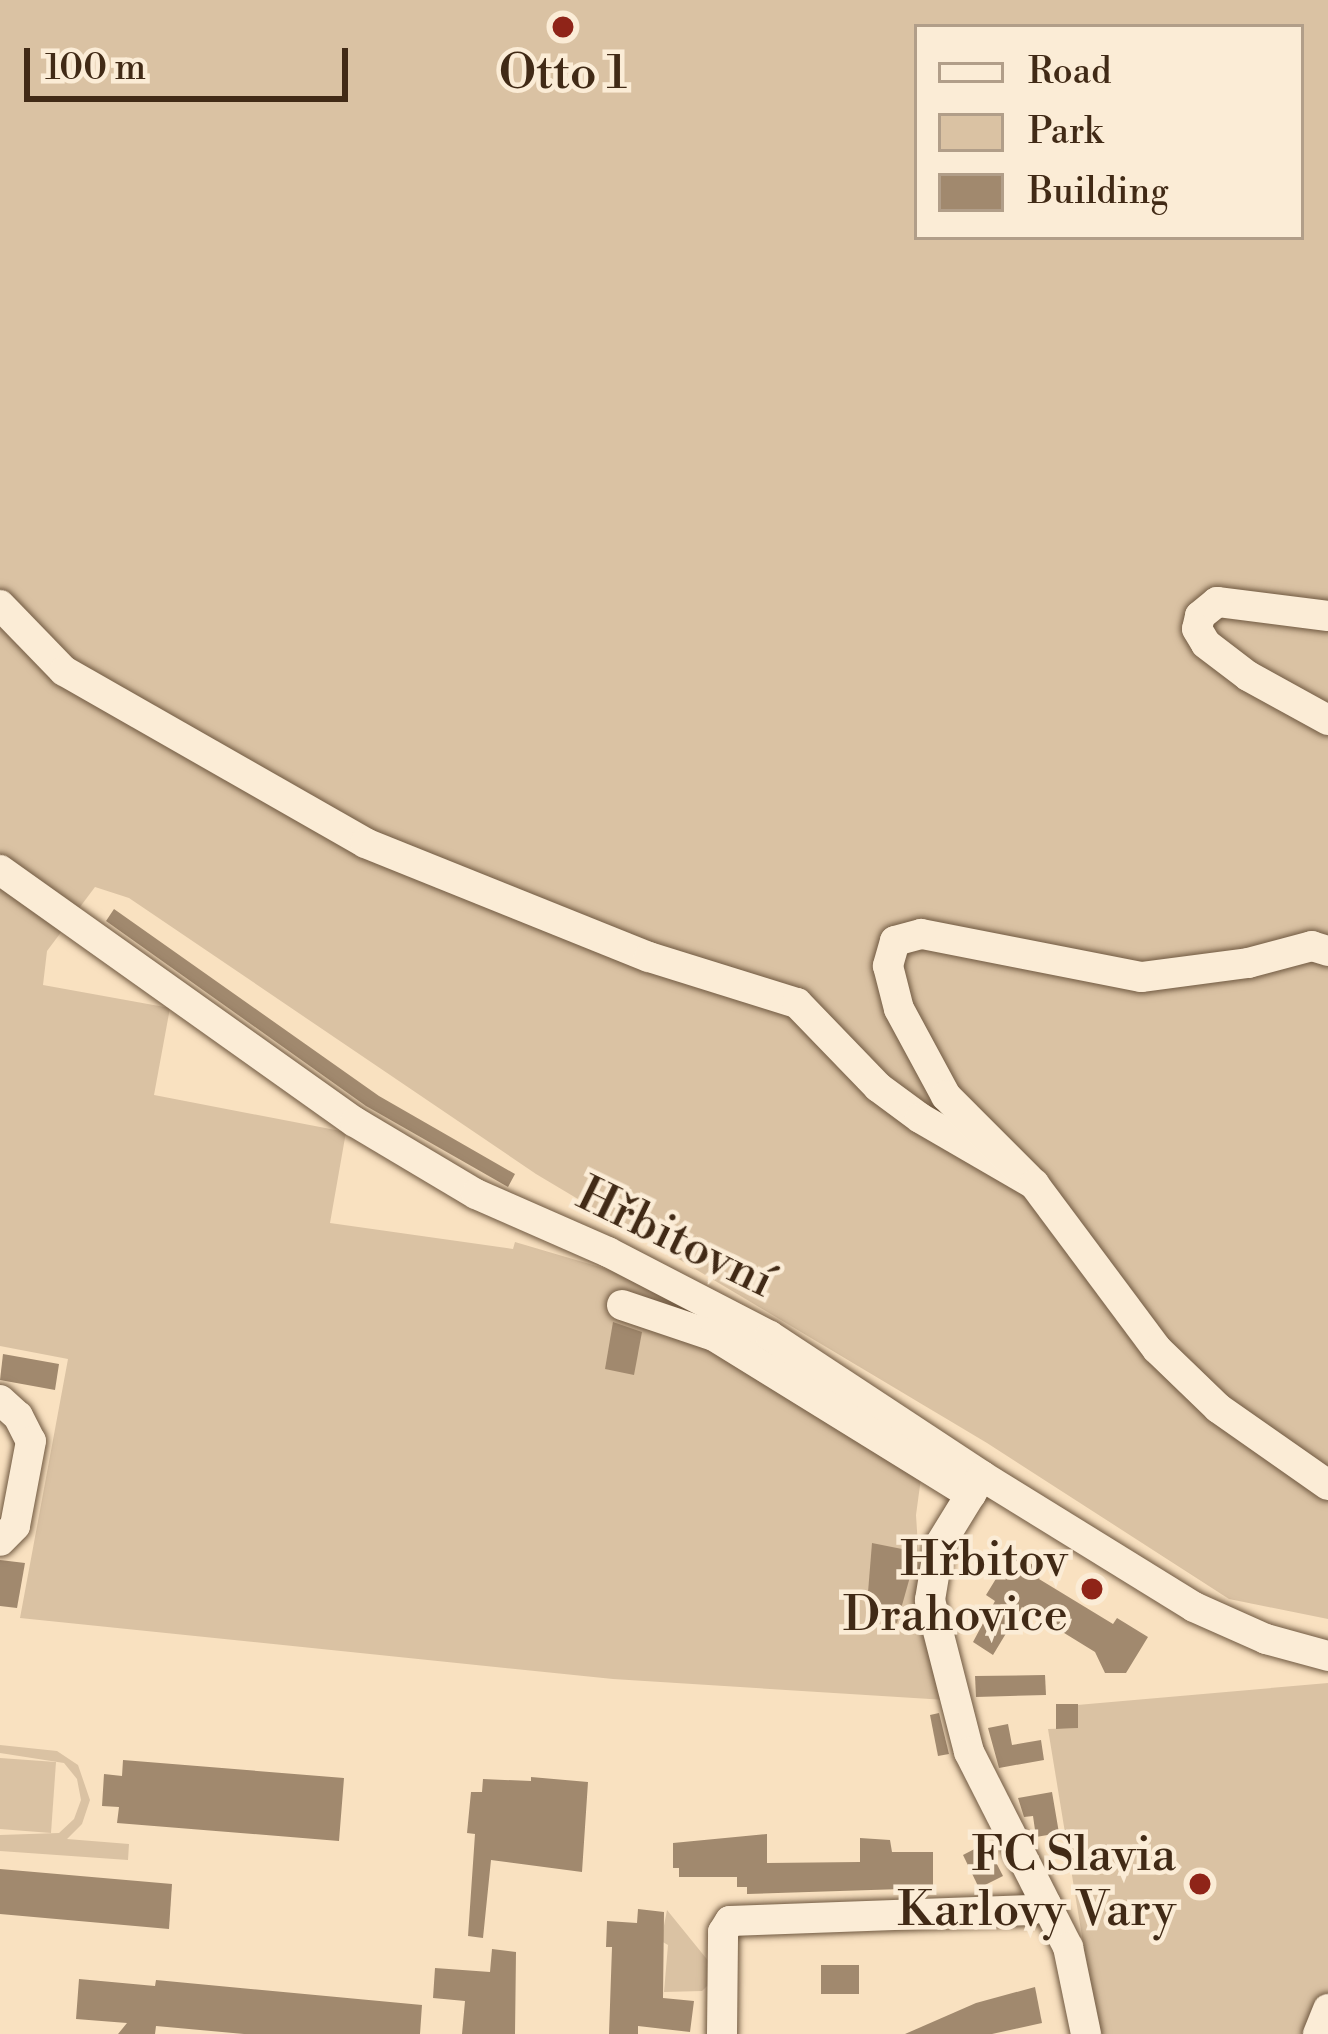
<!DOCTYPE html>
<meta charset="utf-8">
<style>
body{margin:0}
#map{position:relative;width:1328px;height:2034px;overflow:hidden;background:#f9e1c0;font-family:"Libre Bodoni",serif}
div>[style]{position:absolute}
.green>*{inset:0;background:#dac2a3}
.building>*{inset:0;background:#a1896e}
.roads{filter:drop-shadow(0 0 3px #6f5840) drop-shadow(0 0 3px #6f5840)}
.minor>*{height:30px;margin:-15px;padding:0 15px;transform-origin:15px;border-radius:15px;background:#fbecd6}
.dots>*{width:33px;height:33px;translate:-50% -50%;box-sizing:border-box;border:6px solid #fbecd6;border-radius:50%}
span{translate:-50% -50%;white-space:nowrap;text-align:center;line-height:1.15;-webkit-text-stroke:9px #fbecd6;paint-order:stroke}
.poi-label{font-size:48px;color:#412a16}
.right{translate:-100% -50%;text-align:right}
.street-label{font-size:48px;color:#412a16}
.legend{position:absolute;left:914px;top:24px;width:390px;height:216px;box-sizing:border-box;background:#fbecd6;border:3px solid #b19e89;margin:0;padding:15px 21px;list-style:none;font-size:36px;color:#412a16}
.legend li{display:flex;align-items:center;gap:24px;height:60px}
.legend b{width:60px;border:3px solid #b19e89}
.scale{position:absolute;left:24px;top:48px;width:324px;height:54px;box-sizing:border-box;border:6px solid #412a16;border-top:0;padding-left:15px;font-size:36px;line-height:42px;white-space:nowrap;color:#412a16;-webkit-text-stroke:9px #fbecd6;paint-order:stroke}
</style>
<div id="map">
<div class="green">
<div style="clip-path:polygon(evenodd,0 0,1328px 0,1328px 1619px,1229px 1599px,987px 1443px,536px 1174px,129px 898px,95px 887px,47px 951px,43px 985px,170px 1008px,154px 1095px,346px 1132px,330px 1223px,513px 1249px,515px 1242px,627px 1275px,767px 1346px,921px 1478px,916px 1515px,922px 1608px,946px 1700px,613px 1679px,20px 1618px,68px 1359px,0 1346px,0 0,917px 27px,1301px 27px,1301px 237px,917px 237px,917px 27px)"></div>
<div style="clip-path:polygon(1328px 1683px,1328px 2034px,1098px 2034px,1048px 1729px,1078px 1728px,1077px 1705px)"></div>
<div style="clip-path:polygon(0 1745px,57px 1751px,78px 1765px,90px 1800px,82px 1824px,67px 1839px,129px 1844px,128px 1860px,0 1851px,0 1835px,59px 1833px,74px 1819px,81px 1800px,77px 1779px,64px 1763px,0 1753px)"></div>
<div style="clip-path:polygon(0 1758px,56px 1762px,51px 1833px,0 1829px)"></div>
<div style="clip-path:polygon(667px 1910px,710px 1963px,708px 1985px,702px 1991px,664px 1992px,668px 1945px,661px 1941px)"></div>
</div>
<div class="building">
<div style="clip-path:polygon(114px 909px,379px 1096px,515px 1174px,508px 1187px,366px 1106px,106px 921px)"></div>
<div style="clip-path:polygon(613px 1322px,642px 1332px,634px 1375px,605px 1369px)"></div>
<div style="clip-path:polygon(3px 1354px,59px 1364px,55px 1390px,0 1380px)"></div>
<div style="clip-path:polygon(872px 1543px,917px 1552px,897px 1623px,866px 1617px)"></div>
<div style="clip-path:polygon(1013px 1551px,1043px 1572px,1039px 1579px,1113px 1624px,1117px 1618px,1148px 1637px,1126px 1673px,1105px 1673px,1095px 1652px,1022px 1607px,993px 1655px,973px 1642px,995px 1601px,986px 1595px)"></div>
<div style="clip-path:polygon(0 1560px,25px 1563px,17px 1608px,0 1606px)"></div>
<div style="clip-path:polygon(1045px 1675px,1046px 1695px,976px 1697px,975px 1676px)"></div>
<div style="clip-path:polygon(1056px 1704px,1078px 1704px,1078px 1728px,1056px 1729px)"></div>
<div style="clip-path:polygon(939px 1713px,949px 1754px,938px 1756px,930px 1715px)"></div>
<div style="clip-path:polygon(1008px 1724px,1012px 1745px,1041px 1740px,1044px 1760px,999px 1768px,988px 1728px)"></div>
<div style="clip-path:polygon(123px 1760px,344px 1778px,339px 1841px,117px 1823px,119px 1807px,102px 1806px,104px 1774px,122px 1776px)"></div>
<div style="clip-path:polygon(531px 1777px,588px 1782px,582px 1872px,491px 1860px,483px 1938px,468px 1936px,475px 1834px,467px 1833px,471px 1792px,482px 1792px,483px 1779px,531px 1781px)"></div>
<div style="clip-path:polygon(1052px 1792px,1059px 1833px,1036px 1837px,1033px 1816px,1024px 1817px,1018px 1798px)"></div>
<div style="clip-path:polygon(767px 1834px,767px 1863px,860px 1862px,860px 1838px,890px 1840px,892px 1852px,933px 1852px,933px 1888px,747px 1894px,747px 1887px,737px 1887px,737px 1877px,679px 1877px,679px 1868px,673px 1868px,673px 1843px)"></div>
<div style="clip-path:polygon(986px 1843px,1003px 1876px,979px 1888px,963px 1855px)"></div>
<div style="clip-path:polygon(0 1869px,172px 1884px,169px 1929px,0 1914px)"></div>
<div style="clip-path:polygon(638px 1909px,664px 1912px,663px 1998px,694px 2001px,690px 2032px,638px 2026px,638px 2034px,609px 2034px,612px 1947px,606px 1947px,607px 1921px,637px 1923px)"></div>
<div style="clip-path:polygon(492px 1949px,516px 1952px,515px 2034px,462px 2034px,465px 2001px,433px 1998px,435px 1968px,490px 1972px)"></div>
<div style="clip-path:polygon(821px 1965px,859px 1965px,859px 1994px,821px 1994px)"></div>
<div style="clip-path:polygon(79px 1979px,155px 1986px,156px 1980px,422px 2005px,420px 2034px,244px 2034px,156px 2026px,155px 2034px,118px 2034px,127px 2023px,76px 2019px)"></div>
<div style="clip-path:polygon(1035px 1987px,1042px 2023px,992px 2034px,905px 2034px,976px 2003px)"></div>
</div>
<div class="roads">
<div class="minor">
<div style="left:0;top:605px;width:92px;rotate:45.9deg"></div>
<div style="left:64px;top:671px;width:347px;rotate:29.7deg"></div>
<div style="left:365px;top:843px;width:306px;rotate:21.9deg"></div>
<div style="left:649px;top:957px;width:155px;rotate:17.3deg"></div>
<div style="left:797px;top:1003px;width:117px;rotate:46deg"></div>
<div style="left:878px;top:1087px;width:52px;rotate:36.4deg"></div>
<div style="left:920px;top:1118px;width:132px;rotate:30.1deg"></div>
<div style="left:1328px;top:616px;width:112px;rotate:-172.8deg"></div>
<div style="left:1217px;top:602px;width:22px;rotate:141deg"></div>
<div style="left:1200px;top:616px;width:13px;rotate:103deg"></div>
<div style="left:1197px;top:629px;width:17px;rotate:59deg"></div>
<div style="left:1206px;top:644px;width:53px;rotate:37.3deg"></div>
<div style="left:1248px;top:676px;width:91px;rotate:28.8deg"></div>
<div style="left:0;top:870px;width:435px;rotate:35.4deg"></div>
<div style="left:355px;top:1122px;width:141px;rotate:30.8deg"></div>
<div style="left:476px;top:1194px;width:144px;rotate:23.7deg"></div>
<div style="left:608px;top:1252px;width:182px;rotate:27.4deg"></div>
<div style="left:770px;top:1336px;width:254px;rotate:33.4deg"></div>
<div style="left:982px;top:1476px;width:249px;rotate:31.7deg"></div>
<div style="left:1194px;top:1607px;width:79px;rotate:24deg"></div>
<div style="left:1266px;top:1639px;width:64px;rotate:15.3deg"></div>
<div style="left:1328px;top:951px;width:17px;rotate:-163deg"></div>
<div style="left:1312px;top:946px;width:66px;rotate:165.1deg"></div>
<div style="left:1248px;top:963px;width:108px;rotate:172.5deg"></div>
<div style="left:1141px;top:977px;width:224px;rotate:-168.9deg"></div>
<div style="left:921px;top:934px;width:27px;rotate:165deg"></div>
<div style="left:895px;top:941px;width:26px;rotate:106deg"></div>
<div style="left:888px;top:966px;width:44px;rotate:75.7deg"></div>
<div style="left:899px;top:1009px;width:99px;rotate:61.6deg"></div>
<div style="left:946px;top:1096px;width:124px;rotate:45deg"></div>
<div style="left:1034px;top:1184px;width:206px;rotate:53.3deg"></div>
<div style="left:1157px;top:1349px;width:85px;rotate:44deg"></div>
<div style="left:1218px;top:1408px;width:134px;rotate:35deg"></div>
<div style="left:622px;top:1305px;width:97px;rotate:18.6deg"></div>
<div style="left:714px;top:1336px;width:302px;rotate:31.7deg"></div>
<div style="left:0;top:1400px;width:24px;rotate:42deg"></div>
<div style="left:18px;top:1416px;width:28px;rotate:63deg"></div>
<div style="left:31px;top:1441px;width:86px;rotate:100.7deg"></div>
<div style="left:15px;top:1526px;width:21px;rotate:135deg"></div>
<div style="left:982px;top:1476px;width:82px;rotate:121.6deg"></div>
<div style="left:939px;top:1546px;width:55px;rotate:99.5deg"></div>
<div style="left:930px;top:1600px;width:157px;rotate:75.6deg"></div>
<div style="left:969px;top:1752px;width:219px;rotate:63.1deg"></div>
<div style="left:1068px;top:1947px;width:89px;rotate:78.3deg"></div>
<div style="left:722px;top:2034px;width:102px;rotate:-89.4deg"></div>
<div style="left:723px;top:1932px;width:13px;rotate:-58deg"></div>
<div style="left:730px;top:1921px;width:301px;rotate:-2.1deg"></div>
<div style="left:1031px;top:1910px;width:16px;rotate:-22deg"></div>
<div style="left:1318px;top:2034px;width:27px;rotate:-68deg"></div>
</div>
</div>
<div class="dots">
<div style="left:563px;top:27px;background:#8f2418"></div>
<div style="left:1092px;top:1589px;background:#8f2418"></div>
<div style="left:1200px;top:1884px;background:#8f2418"></div>
</div>
<div class="poi-label">
<span style="left:563px;top:75px">Otto 1</span>
<span class="right" style="left:1068px;top:1589px">Hřbitov<br>Drahovice</span>
<span class="right" style="left:1176px;top:1884px">FC Slavia<br>Karlovy Vary</span>
</div>
<div class="street-label">
<span style="left:675px;top:1239px;rotate:26deg">Hřbitovní</span>
</div>
<ul class="legend">
<li><b style="height:15px;background:#fbecd6"></b>Road</li>
<li><b style="height:33px;background:#dac2a3"></b>Park</li>
<li><b style="height:33px;background:#a1896e"></b>Building</li>
</ul>
<div class="scale">100 m</div>
</div>
